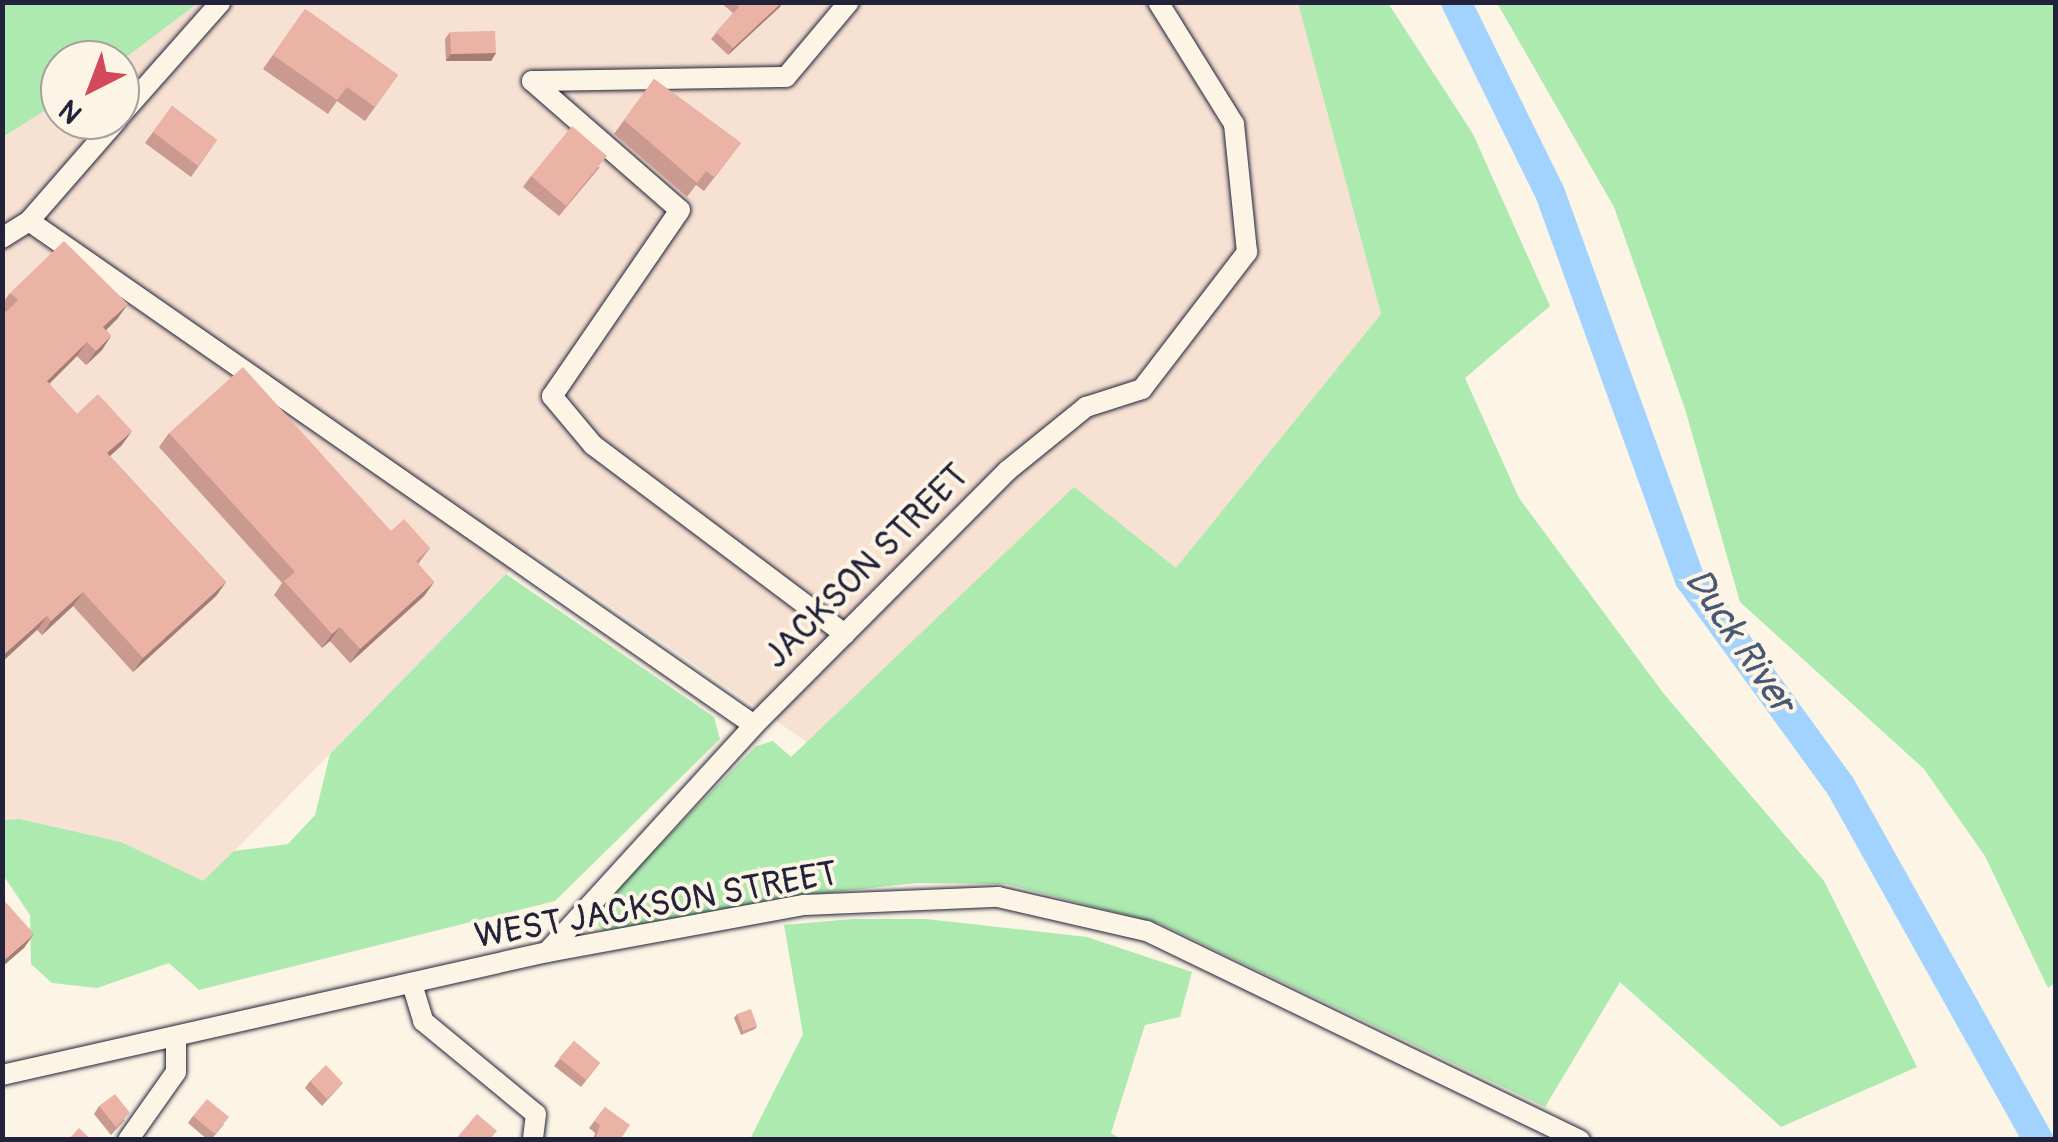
<!DOCTYPE html>
<style>
body{margin:0}
#map{position:relative;width:2058px;height:1142px;overflow:hidden;background:#fcf5e5;font-family:Pangolin,sans-serif}
div>[style]{position:absolute}
.built>*{inset:0;background:#f7e1d2}
.green>*{inset:0;background:#adeab0}
.river>*{height:30px;margin:-15px;padding:0 15px;transform-origin:15px;border-radius:15px;background:#a1d3fe}
.roads{filter:drop-shadow(0 0 2px #22223b) drop-shadow(0 0 2px #22223b)}
.minor>*{height:20px;margin:-10px;padding:0 10px;transform-origin:10px;border-radius:10px;background:#fcf5e5}
.wall>*{inset:0;background:#ca998f}
.shaded-wall>*{inset:0;background:#a47d74}
.building>*{inset:0;background:#ebb2a6}
span{translate:-50% -50%;white-space:nowrap;text-align:center;line-height:1.15;-webkit-text-stroke:8px #fcf5e5;paint-order:stroke}
.street-label{font-size:35px;color:#22223b}
.water-label{font-size:38px;color:#485776;font-style:italic}
.frame{position:absolute;inset:0;border:5px solid #22223b;pointer-events:none}
.north{position:absolute;left:40px;top:40px;width:100px;height:100px;box-sizing:border-box;background:#fcf5e5;border:2px solid #a5a1a1;border-radius:50%;rotate:222deg;font-size:28px;font-weight:700;line-height:40px;text-align:center;color:#22223b}
.north::after{content:'';display:block;margin:auto;width:35px;height:45px;background:#d1495b;clip-path:polygon(50% 0,100% 100%,50% 72%,0 100%)}
</style>
<div id="map">
<div class="built">
<div style="clip-path:polygon(198px 3px,1298px 3px,1381px 314px,1176px 569px,1074px 488px,808px 743px,530px 550px,204px 882px,121px 842px,21px 819px,3px 820px,3px 137px,60px 101px,60px 120px,120px 120px,120px 62px)"></div>
</div>
<div class="green">
<div style="clip-path:polygon(3px 2px,198px 2px,198px 3px,120px 62px,60px 60px,60px 101px,3px 137px)"></div>
<div style="clip-path:polygon(1298px 3px,1388px 3px,1473px 134px,1550px 306px,1465px 378px,1519px 498px,1664px 694px,1824px 881px,1917px 1067px,1781px 1127px,1620px 982px,1545px 1107px,1161px 924px,1006px 884px,917px 883px,808px 895px,605px 932px,598px 925px,603px 903px,756px 746px,773px 741px,791px 757px,1074px 487px,1176px 568px,1381px 314px)"></div>
<div style="clip-path:polygon(1497px 3px,2055px 3px,2056px 982px,2048px 988px,1985px 856px,1924px 769px,1740px 602px,1685px 409px,1614px 207px)"></div>
<div style="clip-path:polygon(506px 574px,714px 717px,720px 739px,555px 901px,199px 990px,169px 963px,97px 988px,52px 983px,31px 964px,30px 915px,3px 875px,2px 820px,20px 819px,121px 842px,203px 881px,234px 851px,288px 844px,315px 815px,330px 754px)"></div>
<div style="clip-path:polygon(853px 919px,926px 919px,1087px 937px,1192px 972px,1180px 1017px,1145px 1025px,1111px 1133px,1121px 1139px,750px 1139px,803px 1034px,784px 925px)"></div>
</div>
<div class="river">
<div style="left:1456px;top:2px;width:213px;rotate:63.8deg"></div>
<div style="left:1550px;top:193px;width:411px;rotate:70.1deg"></div>
<div style="left:1690px;top:579px;width:257px;rotate:54deg"></div>
<div style="left:1841px;top:787px;width:404px;rotate:60.8deg"></div>
</div>
<div class="roads">
<div class="minor">
<div style="left:532px;top:81px;width:196px;rotate:41.1deg"></div>
<div style="left:680px;top:210px;width:226px;rotate:124.5deg"></div>
<div style="left:552px;top:396px;width:64px;rotate:50.1deg"></div>
<div style="left:593px;top:445px;width:315px;rotate:36.9deg"></div>
<div style="left:532px;top:81px;width:254px;rotate:-0.9deg"></div>
<div style="left:786px;top:77px;width:98px;rotate:-50deg"></div>
<div style="left:120px;top:116px;width:152px;rotate:-48.5deg"></div>
<div style="left:29px;top:221px;width:883px;rotate:34.81deg"></div>
<div style="left:2px;top:238px;width:32px;rotate:-32deg"></div>
<div style="left:29px;top:221px;width:134px;rotate:-48.9deg"></div>
<div style="left:547px;top:952px;width:307px;rotate:-47.6deg"></div>
<div style="left:754px;top:725px;width:359px;rotate:-45.1deg"></div>
<div style="left:1007px;top:471px;width:102px;rotate:-39deg"></div>
<div style="left:1086px;top:407px;width:59px;rotate:-17.8deg"></div>
<div style="left:1142px;top:389px;width:173px;rotate:-52.5deg"></div>
<div style="left:1247px;top:252px;width:129px;rotate:-95.8deg"></div>
<div style="left:1234px;top:124px;width:144px;rotate:-121.9deg"></div>
<div style="left:412px;top:984px;width:39px;rotate:73deg"></div>
<div style="left:423px;top:1021px;width:146px;rotate:39.5deg"></div>
<div style="left:536px;top:1114px;width:26px;rotate:97deg"></div>
<div style="left:2px;top:1075px;width:559px;rotate:-12.72deg"></div>
<div style="left:547px;top:952px;width:261px;rotate:-10.4deg"></div>
<div style="left:804px;top:905px;width:194px;rotate:-2.4deg"></div>
<div style="left:998px;top:897px;width:153px;rotate:12.9deg"></div>
<div style="left:1147px;top:931px;width:481px;rotate:25.8deg"></div>
<div style="left:128px;top:1140px;width:83px;rotate:-54.8deg"></div>
<div style="left:176px;top:1072px;width:35px;rotate:-90deg"></div>
</div>
</div>
<div class="wall">
<div style="clip-path:polygon(720px 2px,783px 2px,728px 55px,711px 39px,733px 13px)"></div>
<div style="clip-path:polygon(305px 9px,398px 75px,365px 121px,337px 101px,328px 114px,263px 69px)"></div>
<div style="clip-path:polygon(450px 32px,496px 53px,491px 61px,446px 61px,445px 39px)"></div>
<div style="clip-path:polygon(654px 79px,741px 143px,704px 191px,696px 185px,687px 197px,614px 134px)"></div>
<div style="clip-path:polygon(172px 106px,217px 140px,191px 177px,145px 143px)"></div>
<div style="clip-path:polygon(600px 167px,559px 216px,523px 187px,531px 176px)"></div>
<div style="clip-path:polygon(10px 293px,118px 318px,106px 330px,111px 336px,102px 350px,86px 365px,77px 356px,49px 384px,77px 414px,122px 445px,110px 456px,226px 582px,216px 596px,133px 672px,73px 606px,42px 635px,37px 630px,6px 312px,2px 309px,2px 304px)"></div>
<div style="clip-path:polygon(169px 433px,430px 548px,418px 564px,434px 582px,424px 596px,350px 663px,330px 641px,322px 648px,274px 595px,282px 583px,159px 447px)"></div>
<div style="clip-path:polygon(737px 1014px,757px 1026px,755px 1029px,741px 1035px,734px 1018px)"></div>
<div style="clip-path:polygon(574px 1041px,600px 1063px,581px 1087px,554px 1066px)"></div>
<div style="clip-path:polygon(310px 1081px,343px 1083px,322px 1106px,305px 1088px)"></div>
<div style="clip-path:polygon(99px 1106px,125px 1120px,111px 1135px,94px 1114px)"></div>
<div style="clip-path:polygon(605px 1107px,620px 1140px,593px 1140px,595px 1133px,589px 1128px)"></div>
<div style="clip-path:polygon(193px 1116px,224px 1124px,211px 1140px,208px 1140px,188px 1123px)"></div>
</div>
<div class="shaded-wall">
<div style="clip-path:polygon(783px 2px,780px 7px,728px 55px,733px 48px)"></div>
<div style="clip-path:polygon(496px 53px,491px 61px,446px 61px,451px 54px)"></div>
<div style="clip-path:polygon(128px 304px,118px 318px,94px 342px,103px 327px)"></div>
<div style="clip-path:polygon(111px 336px,102px 350px,86px 365px,96px 351px)"></div>
<div style="clip-path:polygon(87px 342px,77px 356px,37px 396px,47px 381px)"></div>
<div style="clip-path:polygon(132px 431px,122px 445px,98px 467px,107px 453px)"></div>
<div style="clip-path:polygon(226px 582px,216px 596px,133px 672px,143px 658px)"></div>
<div style="clip-path:polygon(434px 582px,424px 596px,350px 663px,360px 649px)"></div>
<div style="clip-path:polygon(83px 592px,73px 606px,42px 635px,51px 621px)"></div>
<div style="clip-path:polygon(47px 616px,37px 630px,2px 662px,2px 656px)"></div>
<div style="clip-path:polygon(340px 627px,330px 641px,322px 648px,332px 634px)"></div>
<div style="clip-path:polygon(34px 934px,24px 948px,2px 967px,2px 962px)"></div>
</div>
<div class="building">
<div style="clip-path:polygon(733px 2px,782px 2px,733px 48px,716px 32px,739px 7px)"></div>
<div style="clip-path:polygon(305px 9px,398px 75px,375px 107px,347px 87px,337px 100px,273px 55px)"></div>
<div style="clip-path:polygon(495px 31px,496px 53px,451px 54px,450px 32px)"></div>
<div style="clip-path:polygon(654px 79px,741px 143px,714px 177px,706px 171px,697px 183px,624px 120px)"></div>
<div style="clip-path:polygon(172px 106px,217px 140px,198px 166px,153px 132px)"></div>
<div style="clip-path:polygon(572px 126px,607px 156px,566px 206px,531px 176px)"></div>
<div style="clip-path:polygon(64px 241px,128px 304px,103px 327px,111px 336px,96px 351px,87px 342px,47px 381px,77px 414px,98px 394px,132px 431px,107px 453px,226px 582px,143px 658px,83px 592px,51px 621px,47px 616px,2px 656px,2px 316px,18px 300px,10px 293px)"></div>
<div style="clip-path:polygon(243px 367px,391px 531px,404px 519px,430px 548px,416px 561px,434px 582px,360px 649px,340px 627px,332px 634px,284px 581px,295px 572px,169px 433px)"></div>
<div style="clip-path:polygon(2px 898px,34px 934px,2px 962px)"></div>
<div style="clip-path:polygon(751px 1009px,757px 1026px,743px 1031px,737px 1014px)"></div>
<div style="clip-path:polygon(574px 1041px,600px 1063px,586px 1080px,559px 1058px)"></div>
<div style="clip-path:polygon(326px 1065px,343px 1083px,327px 1099px,310px 1081px)"></div>
<div style="clip-path:polygon(115px 1094px,130px 1113px,116px 1127px,99px 1106px)"></div>
<div style="clip-path:polygon(207px 1099px,229px 1117px,215px 1134px,193px 1116px)"></div>
<div style="clip-path:polygon(605px 1107px,630px 1125px,620px 1140px,595px 1140px,600px 1125px,594px 1121px)"></div>
<div style="clip-path:polygon(477px 1114px,497px 1131px,489px 1140px,455px 1140px)"></div>
<div style="clip-path:polygon(79px 1128px,92px 1140px,68px 1140px)"></div>
</div>
<div class="street-label">
<span style="left:866px;top:566px;rotate:-45deg">JACKSON STREET</span>
<span style="left:656px;top:905px;rotate:-10deg">WEST JACKSON STREET</span>
</div>
<div class="water-label">
<span style="left:1739px;top:641px;rotate:56deg">Duck River</span>
</div>
<div class="frame"></div>
<div class="north">N</div>
</div>
